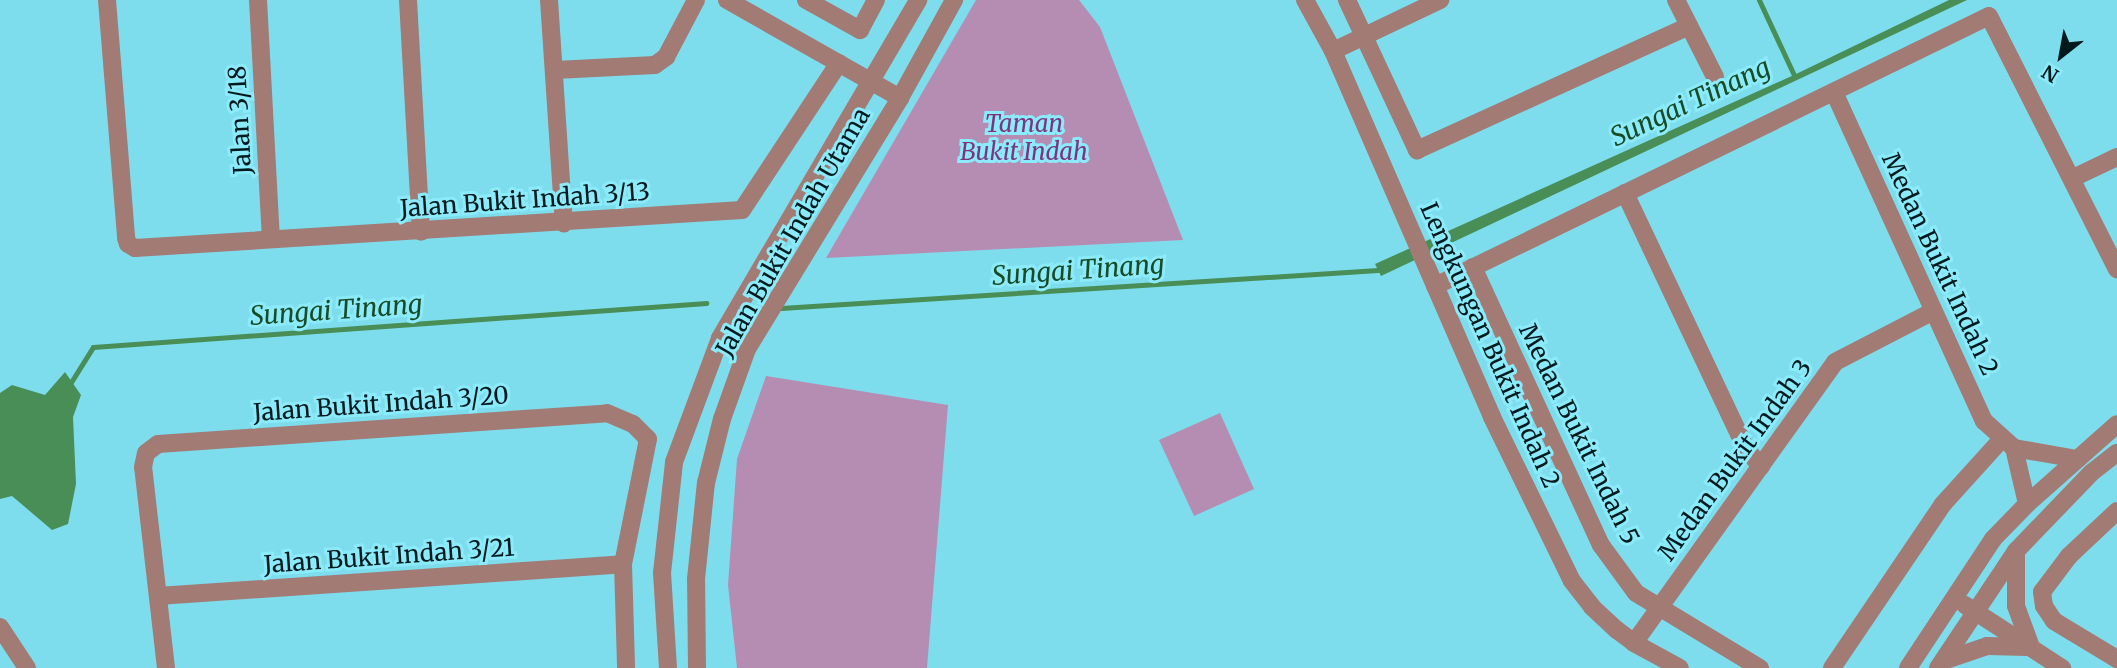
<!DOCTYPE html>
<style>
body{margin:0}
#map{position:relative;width:2117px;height:668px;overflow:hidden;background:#7edded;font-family:Merriweather,serif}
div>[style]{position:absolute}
.green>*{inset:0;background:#b58db2}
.water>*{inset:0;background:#488e56}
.stream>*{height:5px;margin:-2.5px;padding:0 2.5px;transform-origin:2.5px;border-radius:2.5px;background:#488e56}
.minor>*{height:18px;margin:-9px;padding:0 9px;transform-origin:9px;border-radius:9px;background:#a27b75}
span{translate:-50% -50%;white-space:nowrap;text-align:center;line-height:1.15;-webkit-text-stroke:6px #8bebfa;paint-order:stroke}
.street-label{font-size:24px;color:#00191d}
.park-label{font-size:24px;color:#7f337c;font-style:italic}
.water-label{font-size:26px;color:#194c26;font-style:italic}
.north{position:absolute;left:2026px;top:21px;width:70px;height:70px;-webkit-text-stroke:5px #8bebfa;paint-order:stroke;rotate:211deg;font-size:19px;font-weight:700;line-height:28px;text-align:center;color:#00191d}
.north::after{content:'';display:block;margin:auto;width:24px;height:32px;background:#00191d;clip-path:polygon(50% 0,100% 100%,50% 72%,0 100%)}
</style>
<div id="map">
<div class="green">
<div style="clip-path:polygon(976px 0,1079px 0,1100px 27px,1183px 240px,826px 258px)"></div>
<div style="clip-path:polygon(766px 376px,948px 405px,927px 668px,737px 668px,728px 585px,737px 459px)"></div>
<div style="clip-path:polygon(1220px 413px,1254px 489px,1194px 516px,1159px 440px)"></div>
</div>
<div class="water">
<div style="clip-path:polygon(1949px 0,1967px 0,1381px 276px,1375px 264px,1794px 75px)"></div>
<div style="clip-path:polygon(65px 372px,81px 395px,73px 417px,76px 484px,68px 524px,52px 530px,12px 496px,0 499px,0 393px,12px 385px,45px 395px)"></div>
</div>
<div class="stream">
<div style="left:1759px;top:0;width:83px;rotate:65deg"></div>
<div style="left:781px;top:308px;width:598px;rotate:-3.64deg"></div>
<div style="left:68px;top:387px;width:47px;rotate:-58deg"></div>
<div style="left:93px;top:347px;width:615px;rotate:-4.11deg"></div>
</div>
<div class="minor">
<div style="left:107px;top:0;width:239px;rotate:85.4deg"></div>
<div style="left:126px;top:238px;width:6px;rotate:72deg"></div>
<div style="left:128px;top:244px;width:8px;rotate:30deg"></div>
<div style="left:135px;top:248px;width:608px;rotate:-3.58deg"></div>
<div style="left:742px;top:210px;width:176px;rotate:-56.6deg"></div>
<div style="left:258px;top:0;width:238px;rotate:86.9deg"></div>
<div style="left:408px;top:0;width:232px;rotate:86.8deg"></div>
<div style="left:549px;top:0;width:224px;rotate:86.2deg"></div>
<div style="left:727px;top:0;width:199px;rotate:29.5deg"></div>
<div style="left:806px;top:0;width:62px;rotate:29.1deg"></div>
<div style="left:860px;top:30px;width:34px;rotate:-62deg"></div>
<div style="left:1305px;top:0;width:58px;rotate:61.2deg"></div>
<div style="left:1333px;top:51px;width:399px;rotate:66.5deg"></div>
<div style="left:1492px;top:417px;width:182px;rotate:64deg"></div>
<div style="left:1572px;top:581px;width:33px;rotate:52deg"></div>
<div style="left:1592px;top:607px;width:34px;rotate:43deg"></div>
<div style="left:1617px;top:630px;width:21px;rotate:37deg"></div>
<div style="left:1634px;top:643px;width:52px;rotate:28.5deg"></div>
<div style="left:1347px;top:0;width:166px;rotate:65deg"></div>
<div style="left:1417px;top:150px;width:299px;rotate:-24.5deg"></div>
<div style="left:1676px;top:0;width:86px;rotate:63.1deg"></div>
<div style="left:1333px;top:51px;width:119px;rotate:-25.5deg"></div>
<div style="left:555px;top:70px;width:100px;rotate:-2.9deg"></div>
<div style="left:655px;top:65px;width:14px;rotate:-36deg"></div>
<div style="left:666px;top:57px;width:64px;rotate:-62.2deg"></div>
<div style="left:1834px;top:92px;width:362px;rotate:65.5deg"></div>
<div style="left:1984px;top:421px;width:40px;rotate:42deg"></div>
<div style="left:2014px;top:448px;width:64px;rotate:9.9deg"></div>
<div style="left:2073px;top:178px;width:49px;rotate:-25.5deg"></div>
<div style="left:1625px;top:193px;width:283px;rotate:64.7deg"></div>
<div style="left:1746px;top:449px;width:23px;rotate:49deg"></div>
<div style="left:1473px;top:267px;width:306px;rotate:65.3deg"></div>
<div style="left:1601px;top:545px;width:59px;rotate:53.9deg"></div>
<div style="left:1636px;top:593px;width:145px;rotate:31.2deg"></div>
<div style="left:1435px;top:286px;width:616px;rotate:-25.98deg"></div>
<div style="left:1989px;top:16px;width:284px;rotate:63.2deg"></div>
<div style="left:2014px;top:448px;width:57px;rotate:76.9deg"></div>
<div style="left:2117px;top:511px;width:66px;rotate:136.8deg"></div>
<div style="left:2069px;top:556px;width:45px;rotate:126.9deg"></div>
<div style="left:2042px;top:592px;width:14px;rotate:82deg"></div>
<div style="left:2044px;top:606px;width:18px;rotate:56deg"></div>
<div style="left:2054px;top:621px;width:74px;rotate:31.1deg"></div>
<div style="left:2016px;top:552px;width:54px;rotate:90deg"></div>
<div style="left:2016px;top:606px;width:44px;rotate:69.9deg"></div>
<div style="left:158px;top:596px;width:466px;rotate:-3.9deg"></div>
<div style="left:1965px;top:605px;width:116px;rotate:33deg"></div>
<div style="left:0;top:627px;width:49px;rotate:56.6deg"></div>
<div style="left:1634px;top:643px;width:345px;rotate:-54.4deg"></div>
<div style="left:1835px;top:362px;width:111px;rotate:-27.3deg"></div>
<div style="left:1943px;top:661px;width:46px;rotate:-18.8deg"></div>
<div style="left:1987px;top:646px;width:40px;rotate:1.4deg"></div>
<div style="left:166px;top:668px;width:202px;rotate:-96.5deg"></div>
<div style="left:143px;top:467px;width:14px;rotate:-78deg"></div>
<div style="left:146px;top:453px;width:15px;rotate:-37deg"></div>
<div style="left:158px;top:444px;width:450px;rotate:-3.9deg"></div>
<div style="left:607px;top:413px;width:28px;rotate:23deg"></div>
<div style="left:633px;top:424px;width:21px;rotate:45deg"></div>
<div style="left:648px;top:439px;width:127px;rotate:101.3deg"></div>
<div style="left:623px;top:564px;width:104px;rotate:88.3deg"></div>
<div style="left:668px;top:668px;width:95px;rotate:-93.6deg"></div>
<div style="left:662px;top:573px;width:112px;rotate:-83.8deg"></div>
<div style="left:674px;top:462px;width:132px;rotate:-69.6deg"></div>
<div style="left:720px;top:338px;width:392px;rotate:-59.6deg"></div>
<div style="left:697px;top:668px;width:89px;rotate:-90.6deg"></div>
<div style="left:696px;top:579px;width:97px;rotate:-84.1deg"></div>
<div style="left:706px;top:483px;width:66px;rotate:-76deg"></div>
<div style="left:722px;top:419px;width:74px;rotate:-70.3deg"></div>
<div style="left:747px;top:349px;width:294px;rotate:-58.6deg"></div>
<div style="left:900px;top:98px;width:112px;rotate:-61.1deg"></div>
<div style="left:1832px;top:668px;width:198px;rotate:-55.9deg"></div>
<div style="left:1943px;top:504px;width:88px;rotate:-47.8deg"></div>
<div style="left:1908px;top:668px;width:154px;rotate:-56.6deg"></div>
<div style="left:1993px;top:539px;width:49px;rotate:-45.8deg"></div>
<div style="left:2027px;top:504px;width:120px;rotate:-41.6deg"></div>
<div style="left:1938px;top:668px;width:141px;rotate:-56.3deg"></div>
<div style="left:2016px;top:551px;width:108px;rotate:-46.1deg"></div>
<div style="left:2091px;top:473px;width:33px;rotate:-38deg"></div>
</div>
<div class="street-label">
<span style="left:240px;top:120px;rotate:-93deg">Jalan 3/18</span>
<span style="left:525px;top:200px;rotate:-4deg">Jalan Bukit Indah 3/13</span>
<span style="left:793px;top:232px;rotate:-60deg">Jalan Bukit Indah Utama</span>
<span style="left:1940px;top:264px;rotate:65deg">Medan Bukit Indah 2</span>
<span style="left:1490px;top:345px;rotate:66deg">Lengkungan Bukit Indah 2</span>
<span style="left:381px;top:404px;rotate:-4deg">Jalan Bukit Indah 3/20</span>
<span style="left:1579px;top:434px;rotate:64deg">Medan Bukit Indah 5</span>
<span style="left:1735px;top:460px;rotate:-54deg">Medan Bukit Indah 3</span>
<span style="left:389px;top:556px;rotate:-4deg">Jalan Bukit Indah 3/21</span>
</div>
<div class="park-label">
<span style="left:1024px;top:138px">Taman<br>Bukit Indah</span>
</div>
<div class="water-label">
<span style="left:1690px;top:102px;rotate:-25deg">Sungai Tinang</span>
<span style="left:1078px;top:270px;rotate:-4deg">Sungai Tinang</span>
<span style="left:336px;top:310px;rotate:-4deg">Sungai Tinang</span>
</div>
<div class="north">N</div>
</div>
